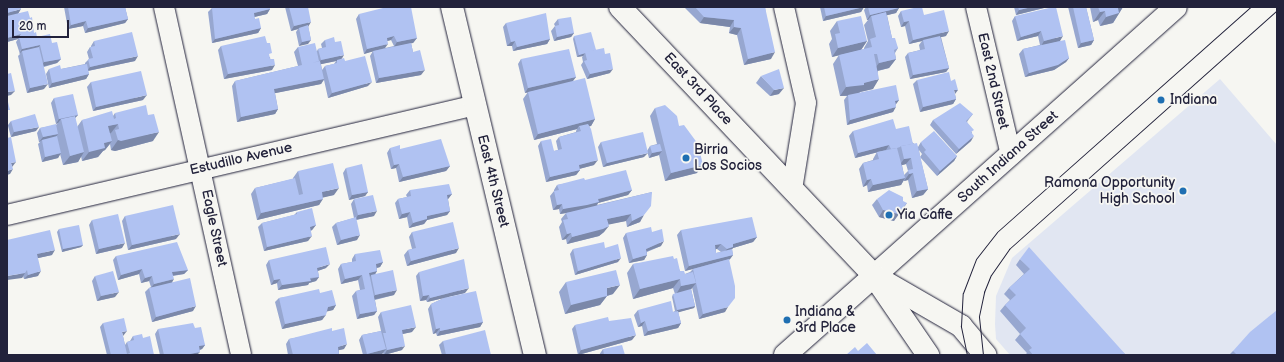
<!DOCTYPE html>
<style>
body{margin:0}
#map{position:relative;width:1284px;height:362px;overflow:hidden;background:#f6f6f2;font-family:"Balsamiq Sans",sans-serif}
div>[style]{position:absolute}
.built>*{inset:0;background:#e1e6f2}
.roads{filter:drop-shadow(0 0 1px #22223b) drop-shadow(0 0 1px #22223b)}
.minor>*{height:20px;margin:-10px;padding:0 10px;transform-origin:10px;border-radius:10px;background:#f6f6f2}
.tertiary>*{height:22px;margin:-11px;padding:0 11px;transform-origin:11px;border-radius:11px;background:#f6f6f2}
.secondary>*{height:22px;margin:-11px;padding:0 11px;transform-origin:11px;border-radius:11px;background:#f6f6f2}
.tram>*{height:1px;margin:-0.5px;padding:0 0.5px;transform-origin:0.5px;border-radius:0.5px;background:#22223b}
.wall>*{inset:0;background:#97a7d0}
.shaded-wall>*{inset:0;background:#7b88a9}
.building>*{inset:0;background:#b0c2f2}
.dots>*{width:11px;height:11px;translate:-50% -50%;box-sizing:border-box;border:2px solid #f6f6f2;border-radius:50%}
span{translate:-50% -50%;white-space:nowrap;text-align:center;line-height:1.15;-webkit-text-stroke:3.5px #f6f6f2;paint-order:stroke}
.street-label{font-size:14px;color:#22223b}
.poi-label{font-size:14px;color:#22223b}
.left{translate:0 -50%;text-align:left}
.right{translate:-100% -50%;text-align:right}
.frame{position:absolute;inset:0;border:8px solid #22223b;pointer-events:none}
.scale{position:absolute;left:12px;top:20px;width:57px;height:18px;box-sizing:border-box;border:2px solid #22223b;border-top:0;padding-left:5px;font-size:12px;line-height:14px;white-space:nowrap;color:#22223b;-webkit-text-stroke:3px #f6f6f2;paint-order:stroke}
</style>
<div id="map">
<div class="built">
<div style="clip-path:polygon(1220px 79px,1277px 145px,1277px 355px,1010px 355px,996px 339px,995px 324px,996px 296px,1012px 258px)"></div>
</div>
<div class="roads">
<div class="minor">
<div style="left:164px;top:7px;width:356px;rotate:77.5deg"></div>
<div style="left:784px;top:7px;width:98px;rotate:77.1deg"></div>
<div style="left:806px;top:103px;width:87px;rotate:99.2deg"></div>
<div style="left:976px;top:7px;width:152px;rotate:76.7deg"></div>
<div style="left:7px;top:215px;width:481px;rotate:-13.2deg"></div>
</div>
<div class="tertiary">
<div style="left:452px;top:7px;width:358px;rotate:76.6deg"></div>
<div style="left:874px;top:276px;width:404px;rotate:-41.7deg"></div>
</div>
<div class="secondary">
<div style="left:620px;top:7px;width:370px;rotate:46.6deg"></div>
<div style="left:874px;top:276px;width:96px;rotate:55.6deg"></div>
<div style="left:878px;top:278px;width:96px;rotate:30deg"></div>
<div style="left:961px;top:326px;width:38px;rotate:50deg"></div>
<div style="left:785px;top:355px;width:119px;rotate:-41.6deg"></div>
</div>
</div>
<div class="tram">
<div style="left:967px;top:355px;width:30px;rotate:-102deg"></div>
<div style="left:961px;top:326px;width:33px;rotate:-87deg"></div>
<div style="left:963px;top:293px;width:36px;rotate:-69deg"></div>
<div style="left:976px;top:259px;width:34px;rotate:-52deg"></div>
<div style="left:997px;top:232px;width:339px;rotate:-41.6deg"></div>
<div style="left:983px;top:355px;width:39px;rotate:-96deg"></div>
<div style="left:979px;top:316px;width:25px;rotate:-78deg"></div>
<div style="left:984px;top:292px;width:18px;rotate:-68deg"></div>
<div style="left:991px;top:275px;width:32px;rotate:-55deg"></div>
<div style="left:1009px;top:249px;width:359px;rotate:-41.7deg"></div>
</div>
<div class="wall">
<div style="clip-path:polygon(7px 7px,18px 14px,37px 37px,52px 43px,61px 59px,57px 63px,44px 67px,44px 89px,27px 93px,18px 56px,20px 54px,16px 42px,18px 39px,7px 42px)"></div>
<div style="clip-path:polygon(64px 7px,125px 7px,128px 19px,125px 23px,85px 33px,83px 26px,68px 29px)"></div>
<div style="clip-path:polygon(285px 7px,308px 7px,308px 26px,311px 40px,299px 46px,296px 32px,298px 29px,291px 31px)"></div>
<div style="clip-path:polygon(684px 7px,765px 7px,771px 59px,744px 65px,737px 35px,729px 33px,730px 27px,700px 23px)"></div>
<div style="clip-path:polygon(820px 7px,864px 7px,861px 12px,823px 21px)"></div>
<div style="clip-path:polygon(866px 7px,899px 7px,899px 8px,896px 13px,887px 15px,892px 38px,898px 48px,895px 53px,896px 59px,889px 68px,878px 71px,873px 89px,860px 92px,859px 93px,899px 100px,896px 104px,893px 112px,847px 125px,844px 100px,847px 96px,840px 96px,833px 64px,839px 55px,832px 57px,829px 44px,832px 39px,830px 31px,837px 21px,867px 41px,861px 50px,864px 49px,864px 48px,868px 41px,864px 25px,868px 20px,867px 20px,864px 10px)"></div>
<div style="clip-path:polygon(1014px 7px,1048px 7px,1016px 15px)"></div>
<div style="clip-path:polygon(1068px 7px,1086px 7px,1094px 40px,1091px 45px,1078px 48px)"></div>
<div style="clip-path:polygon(1090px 7px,1123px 7px,1113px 23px,1100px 26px,1098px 20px,1093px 22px)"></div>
<div style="clip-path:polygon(212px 8px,270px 9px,267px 14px,254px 17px,255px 19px,261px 28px,258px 33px,212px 43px,208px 12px)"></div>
<div style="clip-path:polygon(901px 11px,924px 15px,946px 36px,941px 37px,949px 68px,946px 72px,910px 79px,905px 57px,908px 53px,920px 50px,919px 45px,922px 41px,909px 44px,905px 26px,901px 27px,898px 16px)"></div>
<div style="clip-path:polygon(evenodd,359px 14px,417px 38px,413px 43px,411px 43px,413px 52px,421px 75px,376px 83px,370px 56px,373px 51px,364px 54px,356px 19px,359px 14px,391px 40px,394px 46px,385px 48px,387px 41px,391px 40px)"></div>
<div style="clip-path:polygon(1015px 16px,1060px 41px,1069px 58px,1066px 62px,1054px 70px,1025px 77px,1019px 54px,1023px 49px,1040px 45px,1038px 36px,1017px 41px,1012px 21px)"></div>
<div style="clip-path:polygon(558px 19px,574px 33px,571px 37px,554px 41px,551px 31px,555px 26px,554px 24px)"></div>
<div style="clip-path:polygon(506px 23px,550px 39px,547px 44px,513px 51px,512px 46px,507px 46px,503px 27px)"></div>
<div style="clip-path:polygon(574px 36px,596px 50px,610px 73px,587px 79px,581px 65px,583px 62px,582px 57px,583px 56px,577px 57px,573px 39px)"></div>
<div style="clip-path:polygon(evenodd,325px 40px,335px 42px,341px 59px,345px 61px,368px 86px,328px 98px,324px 80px,321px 84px,275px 93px,278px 109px,275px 114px,237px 122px,232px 86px,235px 81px,298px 66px,294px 52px,298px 47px,317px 51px,318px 49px,322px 48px,321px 44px,325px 40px,336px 61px,334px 64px,325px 66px,322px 70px,321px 64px,336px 61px)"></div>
<div style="clip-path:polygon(94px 41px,135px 61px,88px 71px,89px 74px,86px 79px,49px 88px,46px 74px,49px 69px,61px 69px,85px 64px,85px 63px,89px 59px,87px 52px,90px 47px,91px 47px,91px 46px)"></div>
<div style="clip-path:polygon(221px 46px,270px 57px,272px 70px,224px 79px,218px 50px)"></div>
<div style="clip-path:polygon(521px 59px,576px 77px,573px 81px,595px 119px,591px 126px,589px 126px,594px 165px,579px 169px,580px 170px,576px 175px,546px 182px,538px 146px,541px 141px,554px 151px,558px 150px,556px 141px,559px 137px,576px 132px,576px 131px,577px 129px,534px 140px,523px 99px,528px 92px,545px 88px,525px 93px,518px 64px)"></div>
<div style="clip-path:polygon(761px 76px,779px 94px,770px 96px,756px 83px)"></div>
<div style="clip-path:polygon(917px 80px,955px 94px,956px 99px,953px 104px,920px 112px,913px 84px)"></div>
<div style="clip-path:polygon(91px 82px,143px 100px,93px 111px,87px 87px)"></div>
<div style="clip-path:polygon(54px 98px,78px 115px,75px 118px,77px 127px,82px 120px,113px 116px,115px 113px,153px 141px,115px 151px,111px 150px,110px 144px,105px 150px,103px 151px,98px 157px,82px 161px,81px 156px,78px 162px,63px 165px,60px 154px,58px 158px,42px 162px,38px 144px,40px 142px,39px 142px,37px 133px,40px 128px,56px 125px,58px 123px,56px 124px,51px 103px)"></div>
<div style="clip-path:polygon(655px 108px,679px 126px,697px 173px,665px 181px,659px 155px,649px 158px,647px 151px,650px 146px,657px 144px,650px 116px)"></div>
<div style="clip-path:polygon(973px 114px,969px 119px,967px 122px,972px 133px,971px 141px,956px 154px,930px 125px,933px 120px)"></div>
<div style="clip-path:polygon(7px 120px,8px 125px,11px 121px,36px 131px,11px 137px,8px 126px,7px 127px)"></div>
<div style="clip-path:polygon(evenodd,896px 129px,918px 147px,921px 142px,957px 156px,954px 161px,937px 176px,920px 157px,928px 189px,923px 195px,912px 198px,908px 180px,904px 181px,904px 180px,901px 185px,868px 192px,867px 185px,863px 187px,859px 169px,863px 163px,873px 160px,873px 159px,877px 152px,886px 150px,855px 158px,849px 136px,853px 131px,896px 129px,919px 150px,922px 154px,920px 157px,919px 150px,896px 129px,906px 164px,908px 171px,904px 175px,902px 165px,906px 164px)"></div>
<div style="clip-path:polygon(601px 142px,644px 157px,603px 167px,598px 147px)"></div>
<div style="clip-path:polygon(390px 148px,400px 149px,450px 166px,446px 171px,399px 182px,396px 168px,391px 169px,387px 153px)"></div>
<div style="clip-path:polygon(346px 168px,368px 192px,365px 196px,349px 200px,343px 173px)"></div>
<div style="clip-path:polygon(298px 171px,334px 195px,323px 197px,319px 205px,257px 220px,251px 194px,255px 188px,293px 179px,293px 178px)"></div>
<div style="clip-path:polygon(585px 180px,632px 190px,628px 195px,598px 203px,597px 205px,652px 192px,640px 222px,627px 227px,626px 221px,608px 224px,604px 232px,599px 236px,567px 244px,566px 239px,562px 240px,559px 227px,562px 222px,561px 219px,566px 213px,560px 214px,559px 209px,553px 210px,550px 196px,554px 191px,554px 190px,557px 185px)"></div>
<div style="clip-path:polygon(410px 190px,452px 194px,448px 199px,450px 211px,447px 215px,427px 220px,424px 224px,409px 228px,407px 217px,399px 219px,395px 203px,398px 199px,407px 197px,406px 195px)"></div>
<div style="clip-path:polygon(354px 199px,374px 216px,356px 220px,357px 240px,337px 245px,332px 227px,336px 223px,354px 218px,351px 204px)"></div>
<div style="clip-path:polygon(877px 199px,894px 221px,879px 217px,872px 205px)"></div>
<div style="clip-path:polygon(297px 212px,316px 225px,312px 230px,311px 231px,308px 241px,264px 251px,258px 227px,262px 223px,294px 215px)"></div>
<div style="clip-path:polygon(125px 216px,176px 239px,128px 250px,122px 221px)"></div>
<div style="clip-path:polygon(92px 220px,122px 248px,96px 254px,89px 225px)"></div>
<div style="clip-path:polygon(59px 229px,83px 245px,81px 247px,62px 252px,57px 232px)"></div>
<div style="clip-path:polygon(evenodd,681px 230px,757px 237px,753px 242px,733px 248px,732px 249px,733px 255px,730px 259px,729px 260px,725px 312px,699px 319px,692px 287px,691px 289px,695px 306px,694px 308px,678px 312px,681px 323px,678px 328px,644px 336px,642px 326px,638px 327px,634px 315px,638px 310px,673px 312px,675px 311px,672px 297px,673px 294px,675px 294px,673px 288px,633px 299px,627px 273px,633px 264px,674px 259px,680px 271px,685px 274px,690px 272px,693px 269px,685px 271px,677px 235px,681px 230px,716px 249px,717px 249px,721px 252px,716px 253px,716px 249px)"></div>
<div style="clip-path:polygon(412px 232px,456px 253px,407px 266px,404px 255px,408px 250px,412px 249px,409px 237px)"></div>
<div style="clip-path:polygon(652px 232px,661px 246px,647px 252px,647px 255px,644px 260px,629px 263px,623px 238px,626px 233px)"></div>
<div style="clip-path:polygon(7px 240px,52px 255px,38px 258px,38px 276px,24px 279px,23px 276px,22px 278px)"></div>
<div style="clip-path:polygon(605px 248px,618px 262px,575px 275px,570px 254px,573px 249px)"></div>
<div style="clip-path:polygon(355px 254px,383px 262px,380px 267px,377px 268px,377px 271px,375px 274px,394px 295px,375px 300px,377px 311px,374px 315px,357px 319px,352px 296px,356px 291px,360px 290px,358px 280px,341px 284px,338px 269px,341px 264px,352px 262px,352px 259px)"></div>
<div style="clip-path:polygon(116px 256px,188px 270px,184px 274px,173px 276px,172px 282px,193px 311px,152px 322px,145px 292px,149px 288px,151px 287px,149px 281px,141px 283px,139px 274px,118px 280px,113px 260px)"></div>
<div style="clip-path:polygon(1020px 259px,1126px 355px,1025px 355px,1027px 353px,1015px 340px,1020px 334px,1000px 311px,1005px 305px,1010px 300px,1004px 294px,1009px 288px,1024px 274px,1016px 265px)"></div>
<div style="clip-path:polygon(269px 260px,326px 268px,318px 271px,319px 277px,316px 281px,309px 283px,308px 285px,278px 290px,277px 283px,271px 285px,266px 265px)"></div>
<div style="clip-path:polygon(419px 272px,465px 293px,447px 297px,483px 322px,480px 327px,437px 336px,436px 333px,433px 334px,428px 309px,431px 304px,444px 298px,427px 302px,426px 300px,420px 301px,416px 276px)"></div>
<div style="clip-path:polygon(95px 276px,115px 297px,97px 301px,92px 281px)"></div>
<div style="clip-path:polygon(566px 282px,613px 294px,607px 296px,600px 305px,565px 314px,559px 292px)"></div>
<div style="clip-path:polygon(320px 293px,336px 305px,333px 310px,327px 311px,322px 320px,282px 329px,275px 302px,279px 298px)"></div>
<div style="clip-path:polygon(381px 312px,412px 332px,402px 334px,402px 350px,384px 355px,383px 353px,382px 354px,379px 355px,363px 355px,359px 340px,362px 335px,381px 331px,378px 317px)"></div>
<div style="clip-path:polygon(609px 321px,632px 340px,578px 355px,572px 329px,575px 325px)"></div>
<div style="clip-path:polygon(103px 323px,123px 336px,125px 345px,127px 342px,130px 341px,133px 336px,143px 338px,154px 355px,107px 355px,100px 327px)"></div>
<div style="clip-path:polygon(195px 328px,205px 345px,202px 349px,200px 350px,197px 355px,160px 355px,155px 334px,158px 329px)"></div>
<div style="clip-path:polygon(332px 331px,344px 349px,339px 350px,339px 355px,288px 355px,286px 344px,289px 339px)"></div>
<div style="clip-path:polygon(443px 341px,491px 355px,442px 355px,439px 345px)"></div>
<div style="clip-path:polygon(603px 349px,625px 355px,599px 355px)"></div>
<div style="clip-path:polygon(1233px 351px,1277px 355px,1229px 355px)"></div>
</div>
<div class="shaded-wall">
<div style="clip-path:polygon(864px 7px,861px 12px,823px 21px,826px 16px)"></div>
<div style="clip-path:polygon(1032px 7px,1048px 7px,1016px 15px,1019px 10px)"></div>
<div style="clip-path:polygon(1123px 7px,1113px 23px,1100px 26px,1106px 17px,1118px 8px)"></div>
<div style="clip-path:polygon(899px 8px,896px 13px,872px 19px,871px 16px,868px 20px,867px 20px,870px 15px)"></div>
<div style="clip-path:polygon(21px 9px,18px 14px,7px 17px,7px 13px)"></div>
<div style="clip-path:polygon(270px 9px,267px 14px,250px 18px,254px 13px)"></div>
<div style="clip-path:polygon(1105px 11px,1098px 20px,1093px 22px,1100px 12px)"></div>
<div style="clip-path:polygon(704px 17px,734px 20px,730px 27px,700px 23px)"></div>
<div style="clip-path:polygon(128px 19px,125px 23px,85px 33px,88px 28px)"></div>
<div style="clip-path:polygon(86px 21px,83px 26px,68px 29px,71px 25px)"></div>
<div style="clip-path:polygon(909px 21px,905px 26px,901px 27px,904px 22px)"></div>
<div style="clip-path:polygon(311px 22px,308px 27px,299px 28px,298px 29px,291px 31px,294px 26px)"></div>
<div style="clip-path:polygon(734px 27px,741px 28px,737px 35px,729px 33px)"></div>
<div style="clip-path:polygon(261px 28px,258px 33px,212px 43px,215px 39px)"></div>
<div style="clip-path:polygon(949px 31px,946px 36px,923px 41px,923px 40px,922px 41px,909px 44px,913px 40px)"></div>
<div style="clip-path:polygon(1041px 31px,1038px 36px,1017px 41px,1021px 37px)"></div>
<div style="clip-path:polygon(574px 33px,571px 37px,554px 41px,557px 37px)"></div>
<div style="clip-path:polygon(21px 34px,18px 39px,7px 42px,7px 38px)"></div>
<div style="clip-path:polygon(394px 36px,391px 40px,383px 42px,387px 38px)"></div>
<div style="clip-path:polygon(1063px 36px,1060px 41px,1041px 46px,1044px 41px)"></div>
<div style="clip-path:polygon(417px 38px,413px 43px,394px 47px,397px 42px)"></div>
<div style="clip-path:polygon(550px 39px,547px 44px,513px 51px,517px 47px)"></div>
<div style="clip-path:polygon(311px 40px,308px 44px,299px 46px,302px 42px)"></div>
<div style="clip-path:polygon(1094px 40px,1091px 45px,1078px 48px,1081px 43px)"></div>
<div style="clip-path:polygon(515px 41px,512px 46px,507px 46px,511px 42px)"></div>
<div style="clip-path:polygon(867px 41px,861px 50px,832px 57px,838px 48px)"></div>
<div style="clip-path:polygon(388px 44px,385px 48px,364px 54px,367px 49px)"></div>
<div style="clip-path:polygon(40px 45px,37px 50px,22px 51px,19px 54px,22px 49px)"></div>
<div style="clip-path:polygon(775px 52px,771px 59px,744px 65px,748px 59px)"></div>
<div style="clip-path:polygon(585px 53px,583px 56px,577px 57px,579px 55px)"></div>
<div style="clip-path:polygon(344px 55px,341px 60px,317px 65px,321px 60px)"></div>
<div style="clip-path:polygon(138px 56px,135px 61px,87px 71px,90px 67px)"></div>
<div style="clip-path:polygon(1069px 58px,1066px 62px,1054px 70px,1025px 77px,1029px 73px)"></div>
<div style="clip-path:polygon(61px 59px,57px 63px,41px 67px,44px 62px)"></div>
<div style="clip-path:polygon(896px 59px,889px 68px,872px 72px,879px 63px)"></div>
<div style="clip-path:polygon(275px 65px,272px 70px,224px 79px,228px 74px)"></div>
<div style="clip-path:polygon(949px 68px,946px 72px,910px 79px,913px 75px)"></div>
<div style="clip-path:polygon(613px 69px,610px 73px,587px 79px,590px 74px)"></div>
<div style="clip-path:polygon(425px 70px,421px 75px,376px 83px,379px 78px)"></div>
<div style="clip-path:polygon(89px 74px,86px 79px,49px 88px,52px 83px)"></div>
<div style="clip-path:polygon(576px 77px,572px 82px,525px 93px,528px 88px)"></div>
<div style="clip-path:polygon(324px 79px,321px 84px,271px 94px,274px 89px)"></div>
<div style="clip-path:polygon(879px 79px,873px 89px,860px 92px,858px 95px,840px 96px,846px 87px)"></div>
<div style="clip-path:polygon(372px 82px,368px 86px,328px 98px,332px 93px)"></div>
<div style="clip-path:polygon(48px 84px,44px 89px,27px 93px,30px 88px)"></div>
<div style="clip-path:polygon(784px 88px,779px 94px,770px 96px,774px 90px)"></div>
<div style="clip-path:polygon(954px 90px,958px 90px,955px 94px)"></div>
<div style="clip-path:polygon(15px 91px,11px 95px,7px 96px,7px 92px)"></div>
<div style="clip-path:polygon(147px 95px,143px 100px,93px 111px,96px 107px)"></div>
<div style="clip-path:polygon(956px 99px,953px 104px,920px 112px,923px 107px)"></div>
<div style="clip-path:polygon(899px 100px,896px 104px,895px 101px)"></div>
<div style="clip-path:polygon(896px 107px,893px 112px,847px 125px,850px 120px)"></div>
<div style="clip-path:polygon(278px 109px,275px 114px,237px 122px,241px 117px)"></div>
<div style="clip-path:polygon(78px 115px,74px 119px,61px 119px,58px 123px,56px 124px,59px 119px)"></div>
<div style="clip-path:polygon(595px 119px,591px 126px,580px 129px,579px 126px,577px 129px,534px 140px,538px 134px)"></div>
<div style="clip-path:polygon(118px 124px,111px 133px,102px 136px,108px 126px)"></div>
<div style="clip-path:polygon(39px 127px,36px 131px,11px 137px,14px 132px)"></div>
<div style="clip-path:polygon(159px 132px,153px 141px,115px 151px,111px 150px,118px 140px)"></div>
<div style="clip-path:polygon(58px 134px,55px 138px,42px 140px,39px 142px,43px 137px)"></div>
<div style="clip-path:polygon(974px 136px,971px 141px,956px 154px,959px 149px)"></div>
<div style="clip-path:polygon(112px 141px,105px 150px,103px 151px,98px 157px,82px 161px,89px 152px,104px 143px)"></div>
<div style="clip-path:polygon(889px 145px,886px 150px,855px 158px,858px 153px)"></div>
<div style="clip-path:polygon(662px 151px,659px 155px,649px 158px,652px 153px)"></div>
<div style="clip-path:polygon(84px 152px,78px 162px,63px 165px,70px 156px)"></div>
<div style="clip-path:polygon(61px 153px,58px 158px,42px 162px,45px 157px)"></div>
<div style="clip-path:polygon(648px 153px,644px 157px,603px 167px,607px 163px)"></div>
<div style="clip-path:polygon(957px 156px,954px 161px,937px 176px,940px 171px)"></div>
<div style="clip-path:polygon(911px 158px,906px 164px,899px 166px,904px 159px)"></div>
<div style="clip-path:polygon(598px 160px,594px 165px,575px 170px,579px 165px)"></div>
<div style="clip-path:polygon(16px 162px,12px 167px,11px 163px)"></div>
<div style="clip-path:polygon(399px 164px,396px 168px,391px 169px,394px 165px)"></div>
<div style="clip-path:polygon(703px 165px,697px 173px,665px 181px,671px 173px)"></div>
<div style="clip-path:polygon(450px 166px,446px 171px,399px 182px,403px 177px)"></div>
<div style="clip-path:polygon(13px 169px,10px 174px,7px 175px,7px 171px)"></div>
<div style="clip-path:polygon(580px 170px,576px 175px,546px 182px,550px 177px)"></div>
<div style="clip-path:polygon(913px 173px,908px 180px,904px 181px,909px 174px)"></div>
<div style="clip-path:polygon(905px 178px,901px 185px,868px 192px,873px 185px)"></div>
<div style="clip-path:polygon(871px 179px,867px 185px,863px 187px,867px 180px)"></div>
<div style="clip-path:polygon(339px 188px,334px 195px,317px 199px,322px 192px)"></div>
<div style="clip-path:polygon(928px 189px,923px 195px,912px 198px,917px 191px)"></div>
<div style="clip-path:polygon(632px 190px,628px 195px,598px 203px,596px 207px,584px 210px,560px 214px,563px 209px)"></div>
<div style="clip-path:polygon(368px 192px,365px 196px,349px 200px,352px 195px)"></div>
<div style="clip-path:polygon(452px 194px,448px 199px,443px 200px,447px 195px)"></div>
<div style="clip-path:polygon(323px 199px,319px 205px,257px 220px,261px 213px)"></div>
<div style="clip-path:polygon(907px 203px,894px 221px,879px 217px,883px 210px)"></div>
<div style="clip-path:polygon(562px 204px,559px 209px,553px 210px,557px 205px)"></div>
<div style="clip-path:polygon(377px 211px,374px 216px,355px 220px,358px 215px)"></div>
<div style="clip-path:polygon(450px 211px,447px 215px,427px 220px,424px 224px,409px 228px,413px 223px,427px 216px)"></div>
<div style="clip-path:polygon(410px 212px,407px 217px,399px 219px,402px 214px)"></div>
<div style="clip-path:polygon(631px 214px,626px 221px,602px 226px,607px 219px)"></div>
<div style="clip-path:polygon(644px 215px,640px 222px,627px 227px,632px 221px)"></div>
<div style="clip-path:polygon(316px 225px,312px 230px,306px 231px,310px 227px)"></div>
<div style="clip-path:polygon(609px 226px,604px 232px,599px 236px,567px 244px,572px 237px)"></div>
<div style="clip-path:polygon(571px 233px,566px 239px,562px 240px,567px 234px)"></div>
<div style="clip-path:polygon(180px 234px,176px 239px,128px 250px,132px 245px)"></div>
<div style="clip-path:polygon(360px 235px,357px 240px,337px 245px,341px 240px)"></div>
<div style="clip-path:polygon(312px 236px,308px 241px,264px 251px,267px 247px)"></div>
<div style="clip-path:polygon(757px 237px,753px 242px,733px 248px,730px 252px,723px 254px,727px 249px,733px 244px)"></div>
<div style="clip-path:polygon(664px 241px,661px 246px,642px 253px,646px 249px)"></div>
<div style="clip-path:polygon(125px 243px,122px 248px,96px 254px,99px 249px)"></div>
<div style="clip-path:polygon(721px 244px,717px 249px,711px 250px,715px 245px)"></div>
<div style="clip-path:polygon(83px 245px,81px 247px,62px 252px,63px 249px)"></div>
<div style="clip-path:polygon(459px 248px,456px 253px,407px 266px,411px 261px)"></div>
<div style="clip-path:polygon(55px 250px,52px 255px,34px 259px,37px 254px)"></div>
<div style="clip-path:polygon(647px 255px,644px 260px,629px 263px,633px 259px)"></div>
<div style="clip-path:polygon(733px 255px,730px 259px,685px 271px,689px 266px)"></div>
<div style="clip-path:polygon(621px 258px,618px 262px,575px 275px,578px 271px)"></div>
<div style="clip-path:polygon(383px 262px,380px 267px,372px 269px,376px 264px)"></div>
<div style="clip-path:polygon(330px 264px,326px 268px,314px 272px,317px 268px)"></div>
<div style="clip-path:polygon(142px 269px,139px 274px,118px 280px,121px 275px)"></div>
<div style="clip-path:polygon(188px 270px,184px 274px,169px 276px,172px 272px)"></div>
<div style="clip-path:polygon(41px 271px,38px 276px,24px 279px,28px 275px)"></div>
<div style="clip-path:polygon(377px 271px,374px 276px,371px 275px,370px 277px,369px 273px)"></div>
<div style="clip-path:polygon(25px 273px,22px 278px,7px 280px,7px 276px)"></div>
<div style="clip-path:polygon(362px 275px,358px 280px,341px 284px,345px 279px)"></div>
<div style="clip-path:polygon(152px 276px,149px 281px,141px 283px,145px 278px)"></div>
<div style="clip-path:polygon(319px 277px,316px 281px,309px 283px,308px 285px,278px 290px,282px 285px)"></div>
<div style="clip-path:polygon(174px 279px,171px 284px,151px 288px,154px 284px)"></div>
<div style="clip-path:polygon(280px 279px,277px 283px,271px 285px,274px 280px)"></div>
<div style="clip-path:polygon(680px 279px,673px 288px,633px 299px,640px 289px)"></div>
<div style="clip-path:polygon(696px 283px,689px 292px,675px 296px,681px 286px)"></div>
<div style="clip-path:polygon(620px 285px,613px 294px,603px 297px,607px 296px,600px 305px,565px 314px,571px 305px,607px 288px)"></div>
<div style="clip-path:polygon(469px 288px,465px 293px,427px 302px,430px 298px)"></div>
<div style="clip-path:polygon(397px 290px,394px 295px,372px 300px,375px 295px)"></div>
<div style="clip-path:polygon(119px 292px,115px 297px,97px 301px,101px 296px)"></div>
<div style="clip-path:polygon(429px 295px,426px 300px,420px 301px,423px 296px)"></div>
<div style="clip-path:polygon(336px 305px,333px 310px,325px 312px,328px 307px)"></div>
<div style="clip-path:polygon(196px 306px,193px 311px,152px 322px,156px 317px)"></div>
<div style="clip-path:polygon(695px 306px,694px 308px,676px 313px,677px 310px)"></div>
<div style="clip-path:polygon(728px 307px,725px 312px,699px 319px,703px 314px)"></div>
<div style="clip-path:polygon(377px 311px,374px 315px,357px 319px,360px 314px)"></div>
<div style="clip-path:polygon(326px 315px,322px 320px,282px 329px,285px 324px)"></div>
<div style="clip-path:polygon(645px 321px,642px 326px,638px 327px,641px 323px)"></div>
<div style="clip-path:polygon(483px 322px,480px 327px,437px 336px,440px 331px)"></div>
<div style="clip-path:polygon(681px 323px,678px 328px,644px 336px,648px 331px)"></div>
<div style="clip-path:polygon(416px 327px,412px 332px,398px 335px,402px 330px)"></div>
<div style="clip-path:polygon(440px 328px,436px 333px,433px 334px,436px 329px)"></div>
<div style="clip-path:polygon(127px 331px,123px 336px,122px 332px)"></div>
<div style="clip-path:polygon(636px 335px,632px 340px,578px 355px,581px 350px)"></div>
<div style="clip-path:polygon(347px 344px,344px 349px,335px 351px,338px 347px)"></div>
<div style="clip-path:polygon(205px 345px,202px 349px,195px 351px,199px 346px)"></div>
<div style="clip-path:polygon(405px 346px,402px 350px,384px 355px,387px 350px)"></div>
<div style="clip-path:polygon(386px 349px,382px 354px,379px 355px,366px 355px,367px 354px)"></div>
<div style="clip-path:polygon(200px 352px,197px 355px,185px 355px)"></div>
</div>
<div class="building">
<div style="clip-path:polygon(7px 7px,21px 7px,21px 9px,7px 13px)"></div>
<div style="clip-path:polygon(68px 7px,125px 7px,128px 19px,88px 28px,86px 21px,71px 25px)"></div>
<div style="clip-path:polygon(214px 7px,270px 7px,270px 9px,254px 13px,255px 19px,259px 18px,261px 28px,215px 39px,212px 8px)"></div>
<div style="clip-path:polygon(289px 7px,308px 7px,311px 22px,294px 26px)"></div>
<div style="clip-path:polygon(387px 7px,411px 7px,417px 38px,397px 42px,394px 36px,387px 38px,388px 44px,367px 49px,359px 14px)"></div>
<div style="clip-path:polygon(695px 7px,765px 7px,775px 52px,748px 59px,741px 28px,734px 27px,734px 20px,704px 17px)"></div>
<div style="clip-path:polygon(824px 7px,864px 7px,826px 16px)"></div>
<div style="clip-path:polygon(868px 7px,884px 7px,884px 9px,884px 7px,899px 7px,899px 8px,870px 15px)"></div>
<div style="clip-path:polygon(918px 7px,922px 7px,924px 15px,944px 10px,949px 31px,913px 40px,909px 21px,904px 22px,901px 11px)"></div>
<div style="clip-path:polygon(1018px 7px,1032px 7px,1019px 10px)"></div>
<div style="clip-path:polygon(1053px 7px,1056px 7px,1063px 36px,1044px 41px,1041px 31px,1021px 37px,1015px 16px)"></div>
<div style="clip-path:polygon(1073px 7px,1086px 7px,1094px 40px,1081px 43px)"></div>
<div style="clip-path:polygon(1098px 7px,1122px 7px,1118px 8px,1119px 13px,1106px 17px,1105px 11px,1100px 12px)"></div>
<div style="clip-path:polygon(28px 11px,30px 18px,32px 17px,34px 33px,36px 32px,37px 37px,50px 34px,52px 43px,57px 42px,61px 59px,44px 62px,40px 45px,22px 49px,19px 37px,21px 34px,7px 38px,7px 16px)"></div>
<div style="clip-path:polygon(886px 12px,892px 38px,895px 38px,898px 48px,894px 50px,896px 59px,879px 63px,877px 54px,874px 54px,879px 79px,864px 83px,864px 85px,846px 87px,839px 55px,872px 47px,870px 39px,876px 37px,871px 16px)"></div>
<div style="clip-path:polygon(546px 13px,550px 39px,517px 47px,515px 41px,511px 42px,506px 23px)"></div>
<div style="clip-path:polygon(861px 16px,867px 41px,838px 48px,835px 34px,840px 33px,837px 21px)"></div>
<div style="clip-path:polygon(571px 17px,574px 33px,557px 37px,555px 26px,559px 25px,558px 19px)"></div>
<div style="clip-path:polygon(308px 25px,311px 40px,302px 42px,299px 28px)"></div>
<div style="clip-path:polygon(132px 32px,138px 56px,90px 67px,88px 59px,93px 58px,90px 47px,95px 46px,94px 41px)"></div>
<div style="clip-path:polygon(591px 32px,596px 50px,579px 55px,574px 36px)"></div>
<div style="clip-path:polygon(265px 36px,267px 43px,270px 43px,272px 53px,269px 54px,270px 59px,274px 59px,275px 65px,228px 74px,221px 46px)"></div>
<div style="clip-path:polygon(940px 36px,949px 68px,913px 75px,908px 53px,925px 49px,923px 40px)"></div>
<div style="clip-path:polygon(334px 37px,335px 42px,341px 41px,344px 55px,321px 60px,318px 49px,326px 47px,325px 40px)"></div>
<div style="clip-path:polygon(1065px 40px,1069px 58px,1058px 65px,1029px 73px,1023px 49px)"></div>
<div style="clip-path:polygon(315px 43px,319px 61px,312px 63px,320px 61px,324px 79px,274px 89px,278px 109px,241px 117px,235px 81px,302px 65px,298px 47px)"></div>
<div style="clip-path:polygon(411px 43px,413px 52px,420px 50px,425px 70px,379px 78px,373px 51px)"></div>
<div style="clip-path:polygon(39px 47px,48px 84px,30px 88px,22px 51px)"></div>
<div style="clip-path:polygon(604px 48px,605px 54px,610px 53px,613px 69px,590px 74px,584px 61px,587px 60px,585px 52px)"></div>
<div style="clip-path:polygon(569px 49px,576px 77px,528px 88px,521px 59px)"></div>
<div style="clip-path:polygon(365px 56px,372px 82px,332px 93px,325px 66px,337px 63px,337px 60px,344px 58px,345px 61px)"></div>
<div style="clip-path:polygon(87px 64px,89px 74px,52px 83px,49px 69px,60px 65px,61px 69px)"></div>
<div style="clip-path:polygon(779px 69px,784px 88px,774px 90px,761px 76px)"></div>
<div style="clip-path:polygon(141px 71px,147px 95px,96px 107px,91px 82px)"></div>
<div style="clip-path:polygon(949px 72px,951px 81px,955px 79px,958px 90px,954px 90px,956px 99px,923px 107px,917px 80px)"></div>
<div style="clip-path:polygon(11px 73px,15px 91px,7px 92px,7px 74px)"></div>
<div style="clip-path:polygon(585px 78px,595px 119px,538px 134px,528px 92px)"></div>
<div style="clip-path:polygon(896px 85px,899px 100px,895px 101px,896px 107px,850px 120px,848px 95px)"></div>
<div style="clip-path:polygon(73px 94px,78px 115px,59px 119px,54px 98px)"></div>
<div style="clip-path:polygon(7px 98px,10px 110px,7px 110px)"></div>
<div style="clip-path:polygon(960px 103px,973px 114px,966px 121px,974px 130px,971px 132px,974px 136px,959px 149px,933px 120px)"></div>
<div style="clip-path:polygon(146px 105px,148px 115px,154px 114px,159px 132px,121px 141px,118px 140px,115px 130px,119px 129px,118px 124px,108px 126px,112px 141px,104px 143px,105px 148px,89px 152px,82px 120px,112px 111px,114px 119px,116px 118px,115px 113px)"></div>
<div style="clip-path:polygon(665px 105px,677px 116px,679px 126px,684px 125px,698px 144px,703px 165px,671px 173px,655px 108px)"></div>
<div style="clip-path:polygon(35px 114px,39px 127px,14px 132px,11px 121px)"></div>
<div style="clip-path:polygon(75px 116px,84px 152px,70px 156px,61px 119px)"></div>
<div style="clip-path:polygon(893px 119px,896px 129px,909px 126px,913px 144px,901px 146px,900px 147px,897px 148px,891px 149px,889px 145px,858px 153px,853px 131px)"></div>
<div style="clip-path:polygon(56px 124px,58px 134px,43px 137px,40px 128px)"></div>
<div style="clip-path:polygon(588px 124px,591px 129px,598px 160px,579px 165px,580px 170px,550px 177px,541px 141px,551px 139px,554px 151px,562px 149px,559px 137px,581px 131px,579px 126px)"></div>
<div style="clip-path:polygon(934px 131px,957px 156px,940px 171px,924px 152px,926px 150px,922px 145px,921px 142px)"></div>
<div style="clip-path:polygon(643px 132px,648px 153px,607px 163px,601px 142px)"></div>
<div style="clip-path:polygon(57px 136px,61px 153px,45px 157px,42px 140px)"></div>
<div style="clip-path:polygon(11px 137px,16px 162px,11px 163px,13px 169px,7px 171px,7px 138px)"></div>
<div style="clip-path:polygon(441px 139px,450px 166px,403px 177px,399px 164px,394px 165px,390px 148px,400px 145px,400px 149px)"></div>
<div style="clip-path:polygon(917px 143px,928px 189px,917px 191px,913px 173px,909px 174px,908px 170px,913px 169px,911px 158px,904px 159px,901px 146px)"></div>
<div style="clip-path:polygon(660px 144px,662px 151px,652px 153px,650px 146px)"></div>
<div style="clip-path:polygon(897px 148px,905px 178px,873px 185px,871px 179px,867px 180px,863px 163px,879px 159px,877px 152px)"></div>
<div style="clip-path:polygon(333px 163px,339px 188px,322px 192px,323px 199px,261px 213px,255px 188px,295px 178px,299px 195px,303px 194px,298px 171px)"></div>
<div style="clip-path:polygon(362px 164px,368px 192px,352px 195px,346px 168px)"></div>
<div style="clip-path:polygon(626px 170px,632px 190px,598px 199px,599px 202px,587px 205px,563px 209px,562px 204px,557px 205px,554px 191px,559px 190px,557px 185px,584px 178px,585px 180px)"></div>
<div style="clip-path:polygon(449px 184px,452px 194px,447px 195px,450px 211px,427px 216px,427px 219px,413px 223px,410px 212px,402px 214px,398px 199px,411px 196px,410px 190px)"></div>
<div style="clip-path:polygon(889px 190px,903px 197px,903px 201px,907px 203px,898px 214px,883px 210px,877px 199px)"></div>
<div style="clip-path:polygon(652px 192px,651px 206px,644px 215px,632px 221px,631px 214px,607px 219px,609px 226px,603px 229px,572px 237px,571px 233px,567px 234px,563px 220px,568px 219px,566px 213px)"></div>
<div style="clip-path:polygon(373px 195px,377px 211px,358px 215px,354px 199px)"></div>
<div style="clip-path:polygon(173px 205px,180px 234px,132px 245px,125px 216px)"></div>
<div style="clip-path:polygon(312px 208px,316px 225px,310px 227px,312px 236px,267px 247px,262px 223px,297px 214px,297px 212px)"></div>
<div style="clip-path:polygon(118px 214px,125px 243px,99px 249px,92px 220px)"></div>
<div style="clip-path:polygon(356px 217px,360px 235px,341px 240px,336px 223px)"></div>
<div style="clip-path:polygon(752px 217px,757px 237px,733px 244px,733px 247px,727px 249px,721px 244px,715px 245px,716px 253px,732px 249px,733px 255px,689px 266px,681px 230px)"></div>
<div style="clip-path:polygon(453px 222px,459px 248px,411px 261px,408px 250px,416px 248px,412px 232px)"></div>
<div style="clip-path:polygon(79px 225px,83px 245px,63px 249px,59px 229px)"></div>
<div style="clip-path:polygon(651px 227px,652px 232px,662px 229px,664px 241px,646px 249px,647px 255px,633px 259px,626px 233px)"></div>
<div style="clip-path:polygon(50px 230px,55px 250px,37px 254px,41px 271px,28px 275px,27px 270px,25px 273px,7px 276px,7px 240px)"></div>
<div style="clip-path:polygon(177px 242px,188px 270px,172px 272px,174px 279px,154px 284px,152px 276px,145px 278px,142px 269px,121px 275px,116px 256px)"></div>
<div style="clip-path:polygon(604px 242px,605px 248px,618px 244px,621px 258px,578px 271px,573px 249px)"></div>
<div style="clip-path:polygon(326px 247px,330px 264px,317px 268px,319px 277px,310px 278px,311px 281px,282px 285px,280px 279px,274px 280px,269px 260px)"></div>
<div style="clip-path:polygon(1029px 247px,1126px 355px,1033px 355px,1029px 350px,1032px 348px,1020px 334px,1026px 328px,1005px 305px,1016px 295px,1009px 288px,1030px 269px,1020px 259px)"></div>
<div style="clip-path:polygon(380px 250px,383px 262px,376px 264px,377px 271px,369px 273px,377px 311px,360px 314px,356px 291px,365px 289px,362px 275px,345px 279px,341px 264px,356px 261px,355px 254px)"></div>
<div style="clip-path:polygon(673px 256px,674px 259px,677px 258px,680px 271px,684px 271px,685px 274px,693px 272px,696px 283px,681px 286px,680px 279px,640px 289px,633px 264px)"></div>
<div style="clip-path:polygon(464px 259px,469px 288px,430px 298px,429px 295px,423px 296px,419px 272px)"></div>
<div style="clip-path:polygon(729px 259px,735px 286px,735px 298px,728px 307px,703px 314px,693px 269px)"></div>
<div style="clip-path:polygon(393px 270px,397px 290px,375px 295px,371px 275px)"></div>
<div style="clip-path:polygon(616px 270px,620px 285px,607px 288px,607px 296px,571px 305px,566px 282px)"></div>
<div style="clip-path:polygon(113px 271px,119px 292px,101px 296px,95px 276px)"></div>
<div style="clip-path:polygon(190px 278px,196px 306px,156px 317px,149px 288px)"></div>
<div style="clip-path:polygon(319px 289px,320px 293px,332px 290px,336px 305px,328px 307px,326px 315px,285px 324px,279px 298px)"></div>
<div style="clip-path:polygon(691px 289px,695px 306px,677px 310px,673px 294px)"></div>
<div style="clip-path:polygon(476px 291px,483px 322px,440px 331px,440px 328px,436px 329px,431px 304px,444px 298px)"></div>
<div style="clip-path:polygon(671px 301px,673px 312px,678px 311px,681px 323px,648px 331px,645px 321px,641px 323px,638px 310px)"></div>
<div style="clip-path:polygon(411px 305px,416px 327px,402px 330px,405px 346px,387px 350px,383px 333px,386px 333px,381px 312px)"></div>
<div style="clip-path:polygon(1277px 310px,1277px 355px,1237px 355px,1233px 351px,1250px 332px)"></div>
<div style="clip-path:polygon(608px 317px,609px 321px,631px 318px,636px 335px,581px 350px,575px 325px)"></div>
<div style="clip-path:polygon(124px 318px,127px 331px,122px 332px,127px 354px,130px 353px,127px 342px,134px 340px,133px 336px,142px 334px,143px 338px,150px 336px,154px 355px,111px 355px,103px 323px)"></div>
<div style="clip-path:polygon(193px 323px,195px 328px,201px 327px,205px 345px,199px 346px,200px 352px,185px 355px,164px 355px,158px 329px)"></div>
<div style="clip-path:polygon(332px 328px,332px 331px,344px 328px,347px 344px,338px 347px,339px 355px,293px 355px,289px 339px)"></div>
<div style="clip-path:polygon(485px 330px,491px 355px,446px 355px,443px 341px)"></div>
<div style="clip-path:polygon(381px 331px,386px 349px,367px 354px,362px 335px)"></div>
<div style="clip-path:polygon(867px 343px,877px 355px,846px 355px,855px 347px,858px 351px)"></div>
<div style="clip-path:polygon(622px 345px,625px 355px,604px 355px,603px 349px)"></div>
</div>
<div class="dots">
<div style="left:1161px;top:100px;background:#1f6fb2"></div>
<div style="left:686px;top:158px;background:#1f6fb2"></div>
<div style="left:1183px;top:191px;background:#1f6fb2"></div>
<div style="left:889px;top:215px;background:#1f6fb2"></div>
<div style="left:787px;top:320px;background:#1f6fb2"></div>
</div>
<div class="street-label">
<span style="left:993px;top:81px;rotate:77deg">East 2nd Street</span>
<span style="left:698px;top:89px;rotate:47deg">East 3rd Place</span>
<span style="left:1008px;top:157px;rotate:-42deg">South Indiana Street</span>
<span style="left:241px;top:159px;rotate:-13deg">Estudillo Avenue</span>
<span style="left:493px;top:181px;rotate:76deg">East 4th Street</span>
<span style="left:214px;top:228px;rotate:78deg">Eagle Street</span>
</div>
<div class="poi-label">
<span class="left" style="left:1170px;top:100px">Indiana</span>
<span class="left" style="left:694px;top:158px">Birria<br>Los Socios</span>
<span class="right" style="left:1175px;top:191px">Ramona Opportunity<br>High School</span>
<span class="left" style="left:897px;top:215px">Yia Caffe</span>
<span class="left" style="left:795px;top:320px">Indiana &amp;<br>3rd Place</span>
</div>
<div class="frame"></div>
<div class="scale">20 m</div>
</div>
